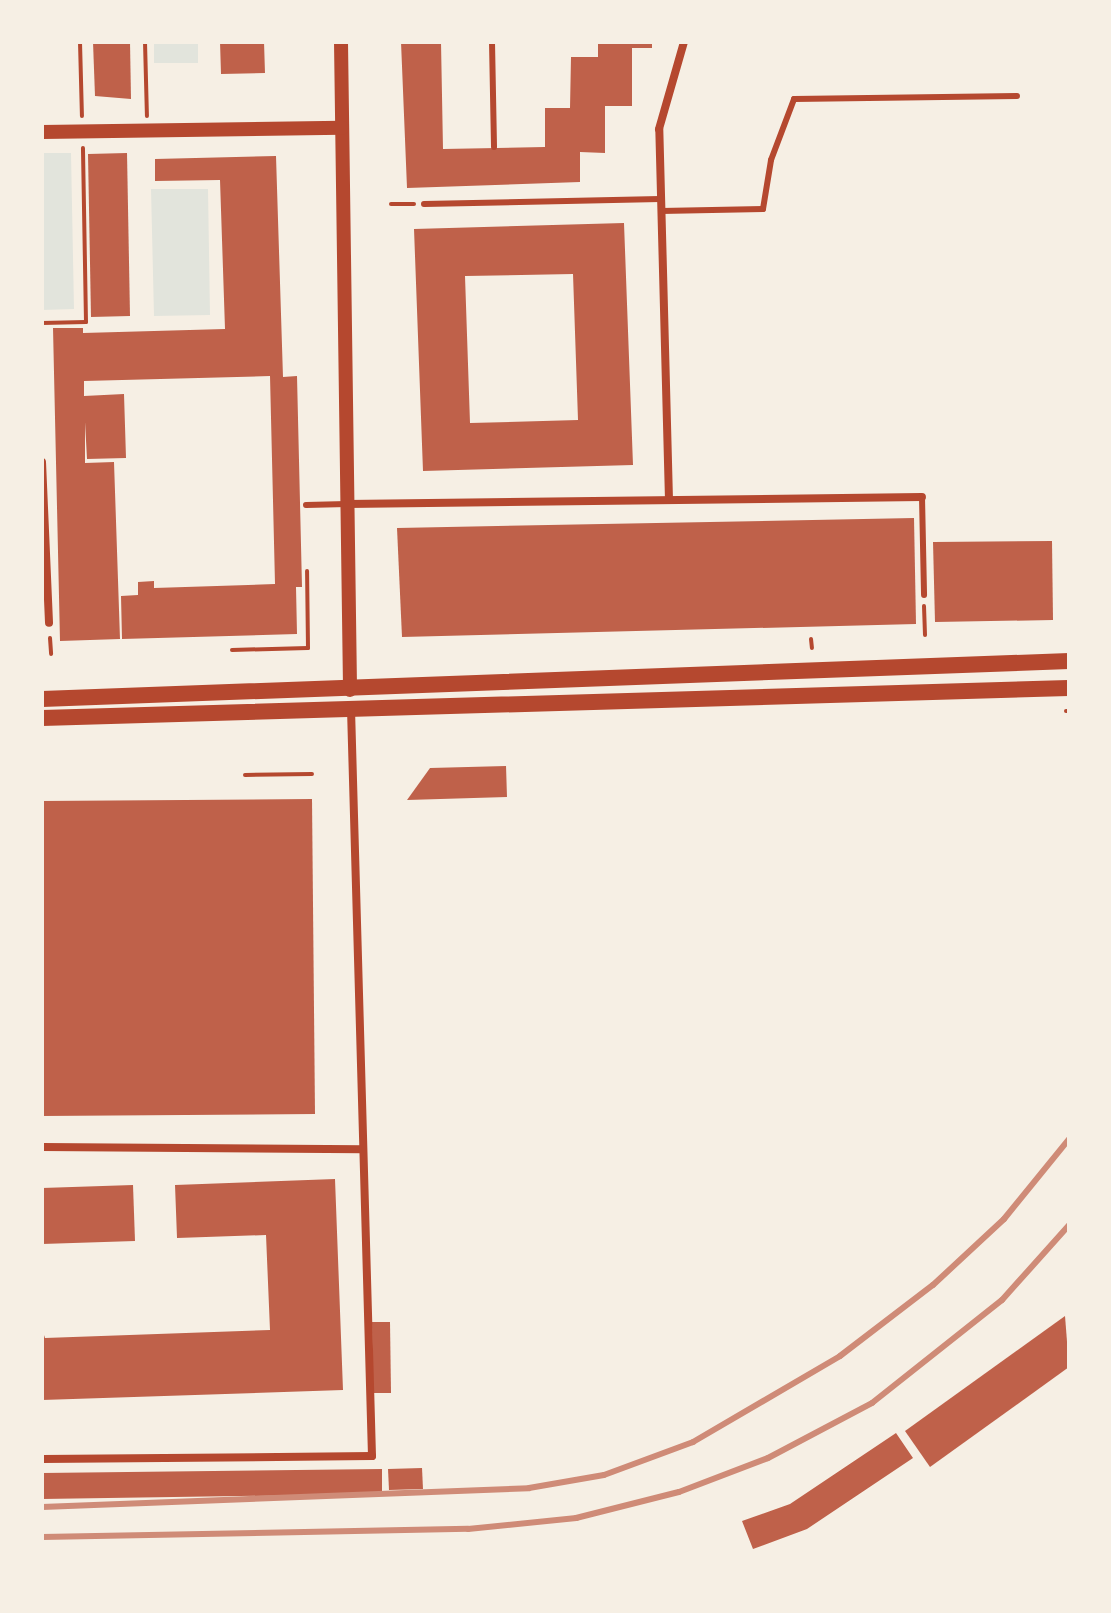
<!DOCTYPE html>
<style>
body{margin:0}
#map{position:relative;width:1111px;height:1613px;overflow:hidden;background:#f6efe4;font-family:"Work Sans",sans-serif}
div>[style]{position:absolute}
.green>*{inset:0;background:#e2e4dc}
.building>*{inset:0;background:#bf614a}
.path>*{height:4px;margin:-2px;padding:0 2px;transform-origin:2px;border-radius:2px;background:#b5482f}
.service>*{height:6px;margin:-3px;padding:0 3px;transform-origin:3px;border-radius:3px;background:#b5482f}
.minor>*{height:8px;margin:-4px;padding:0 4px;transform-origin:4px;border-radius:4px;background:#b5482f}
.tertiary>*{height:14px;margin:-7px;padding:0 7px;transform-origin:7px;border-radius:7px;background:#b5482f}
.secondary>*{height:16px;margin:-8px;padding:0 8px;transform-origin:8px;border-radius:8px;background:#b5482f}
.rail>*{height:6px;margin:-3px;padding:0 3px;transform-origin:3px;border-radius:3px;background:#cf8b77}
span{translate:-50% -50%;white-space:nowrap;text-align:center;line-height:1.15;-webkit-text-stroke:6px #f6efe4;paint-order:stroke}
.frame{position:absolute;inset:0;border:44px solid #f6efe4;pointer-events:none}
</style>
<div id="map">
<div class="green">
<div style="clip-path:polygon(154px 42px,198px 42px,198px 63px,154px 63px)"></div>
<div style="clip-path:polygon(42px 153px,71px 153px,74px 309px,42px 310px)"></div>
<div style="clip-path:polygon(151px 189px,208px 189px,210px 315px,154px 316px)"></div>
</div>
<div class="building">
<div style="clip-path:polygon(93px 42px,130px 42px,131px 99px,95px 96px)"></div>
<div style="clip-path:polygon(220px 42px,264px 42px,265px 73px,221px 74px)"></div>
<div style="clip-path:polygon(401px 42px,441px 42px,443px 149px,545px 147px,545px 108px,570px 108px,571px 57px,598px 57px,598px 42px,652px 42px,652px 48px,632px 48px,632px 106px,605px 106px,605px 153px,580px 152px,580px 182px,407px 188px)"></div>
<div style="clip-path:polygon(127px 153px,130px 316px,91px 317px,88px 154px)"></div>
<div style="clip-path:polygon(276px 156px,283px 377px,297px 376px,302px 587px,296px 587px,297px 634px,122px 639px,121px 596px,138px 595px,138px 582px,154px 581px,154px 588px,275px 584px,270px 376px,84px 381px,84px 396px,124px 394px,126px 458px,87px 459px,85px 422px,85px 463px,114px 462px,120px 639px,60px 641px,53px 328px,83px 328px,83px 333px,225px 329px,220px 180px,155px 181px,155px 159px)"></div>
<div style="clip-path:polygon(evenodd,624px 223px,633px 465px,423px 471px,414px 229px,624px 223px,573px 274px,578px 420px,470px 423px,465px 276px,573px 274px)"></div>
<div style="clip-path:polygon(914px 518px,916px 624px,402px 637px,397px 528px)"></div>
<div style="clip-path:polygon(1052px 541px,1053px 620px,935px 622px,933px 542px)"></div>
<div style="clip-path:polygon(506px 766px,507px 797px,407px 800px,430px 768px)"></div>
<div style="clip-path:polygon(312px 799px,315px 1114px,42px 1116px,42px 801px)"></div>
<div style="clip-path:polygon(335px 1179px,343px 1390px,42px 1400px,42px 1329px,45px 1338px,270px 1330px,266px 1235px,177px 1238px,175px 1185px)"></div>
<div style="clip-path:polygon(133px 1185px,135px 1241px,42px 1244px,42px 1188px)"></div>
<div style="clip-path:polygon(1065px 1316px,1069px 1367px,930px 1467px,905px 1431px)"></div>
<div style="clip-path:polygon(372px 1322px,390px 1322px,391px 1393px,373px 1393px)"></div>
<div style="clip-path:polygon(896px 1433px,913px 1458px,807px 1529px,753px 1549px,742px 1521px,790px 1504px)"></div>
<div style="clip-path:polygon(422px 1468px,423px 1489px,389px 1490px,388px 1469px)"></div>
<div style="clip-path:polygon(382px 1469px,382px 1494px,42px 1499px,42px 1473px)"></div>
</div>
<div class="path">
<div style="left:80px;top:42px;width:74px;rotate:88.5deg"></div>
<div style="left:145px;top:42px;width:74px;rotate:88.5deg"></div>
<div style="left:391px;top:204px;width:23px"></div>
<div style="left:42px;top:323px;width:44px;rotate:-1.3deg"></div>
<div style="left:86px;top:322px;width:174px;rotate:-91deg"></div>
<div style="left:924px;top:606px;width:29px;rotate:88deg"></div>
<div style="left:50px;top:638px;width:16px;rotate:86deg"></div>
<div style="left:811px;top:639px;width:9px;rotate:84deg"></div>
<div style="left:232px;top:650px;width:76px;rotate:-1.5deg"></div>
<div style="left:308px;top:648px;width:77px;rotate:-90.7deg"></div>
<div style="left:1066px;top:711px;width:3px"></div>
<div style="left:245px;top:775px;width:67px;rotate:-0.9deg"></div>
</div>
<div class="service">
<div style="left:492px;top:42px;width:105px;rotate:88.9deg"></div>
<div style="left:424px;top:204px;width:236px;rotate:-1.2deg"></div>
<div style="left:661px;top:211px;width:102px;rotate:-1.1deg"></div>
<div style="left:763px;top:209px;width:50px;rotate:-80.7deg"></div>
<div style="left:771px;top:160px;width:65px;rotate:-69.3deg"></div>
<div style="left:794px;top:99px;width:223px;rotate:-0.8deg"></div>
<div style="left:922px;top:497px;width:98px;rotate:88.8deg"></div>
<div style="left:306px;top:505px;width:41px;rotate:-1.4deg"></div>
</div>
<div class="minor">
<div style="left:42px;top:462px;width:161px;rotate:87.5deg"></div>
<div style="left:669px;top:500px;width:371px;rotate:-91.5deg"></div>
<div style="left:659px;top:129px;width:91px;rotate:-74deg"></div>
<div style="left:347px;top:504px;width:575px;rotate:-0.7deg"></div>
<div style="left:42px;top:1147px;width:321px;rotate:0.4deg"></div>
<div style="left:42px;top:1459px;width:330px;rotate:-0.5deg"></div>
<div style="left:372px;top:1456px;width:746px;rotate:-91.61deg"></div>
</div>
<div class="tertiary">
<div style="left:341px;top:42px;width:648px;rotate:89.2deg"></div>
<div style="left:42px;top:132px;width:300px;rotate:-0.8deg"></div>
</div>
<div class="secondary">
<div style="left:42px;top:699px;width:1028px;rotate:-2.12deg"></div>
<div style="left:42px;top:718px;width:1027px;rotate:-1.67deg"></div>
</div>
<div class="rail">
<div style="left:42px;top:1507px;width:487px;rotate:-2.2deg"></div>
<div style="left:529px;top:1488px;width:76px;rotate:-9.8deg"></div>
<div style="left:604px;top:1475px;width:95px;rotate:-20.3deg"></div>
<div style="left:693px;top:1442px;width:170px;rotate:-30.3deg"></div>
<div style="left:840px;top:1356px;width:117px;rotate:-37.4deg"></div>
<div style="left:933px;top:1285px;width:97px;rotate:-42.9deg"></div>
<div style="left:1004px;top:1219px;width:103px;rotate:-50.9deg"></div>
<div style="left:42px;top:1537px;width:426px;rotate:-1.1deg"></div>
<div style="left:468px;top:1529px;width:109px;rotate:-5.8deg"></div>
<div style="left:576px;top:1518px;width:106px;rotate:-14.2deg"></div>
<div style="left:679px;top:1492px;width:95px;rotate:-20.9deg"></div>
<div style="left:768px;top:1458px;width:118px;rotate:-27.9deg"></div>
<div style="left:872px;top:1403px;width:166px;rotate:-38.4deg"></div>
<div style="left:1002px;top:1300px;width:101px;rotate:-48.2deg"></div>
</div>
<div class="frame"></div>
</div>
